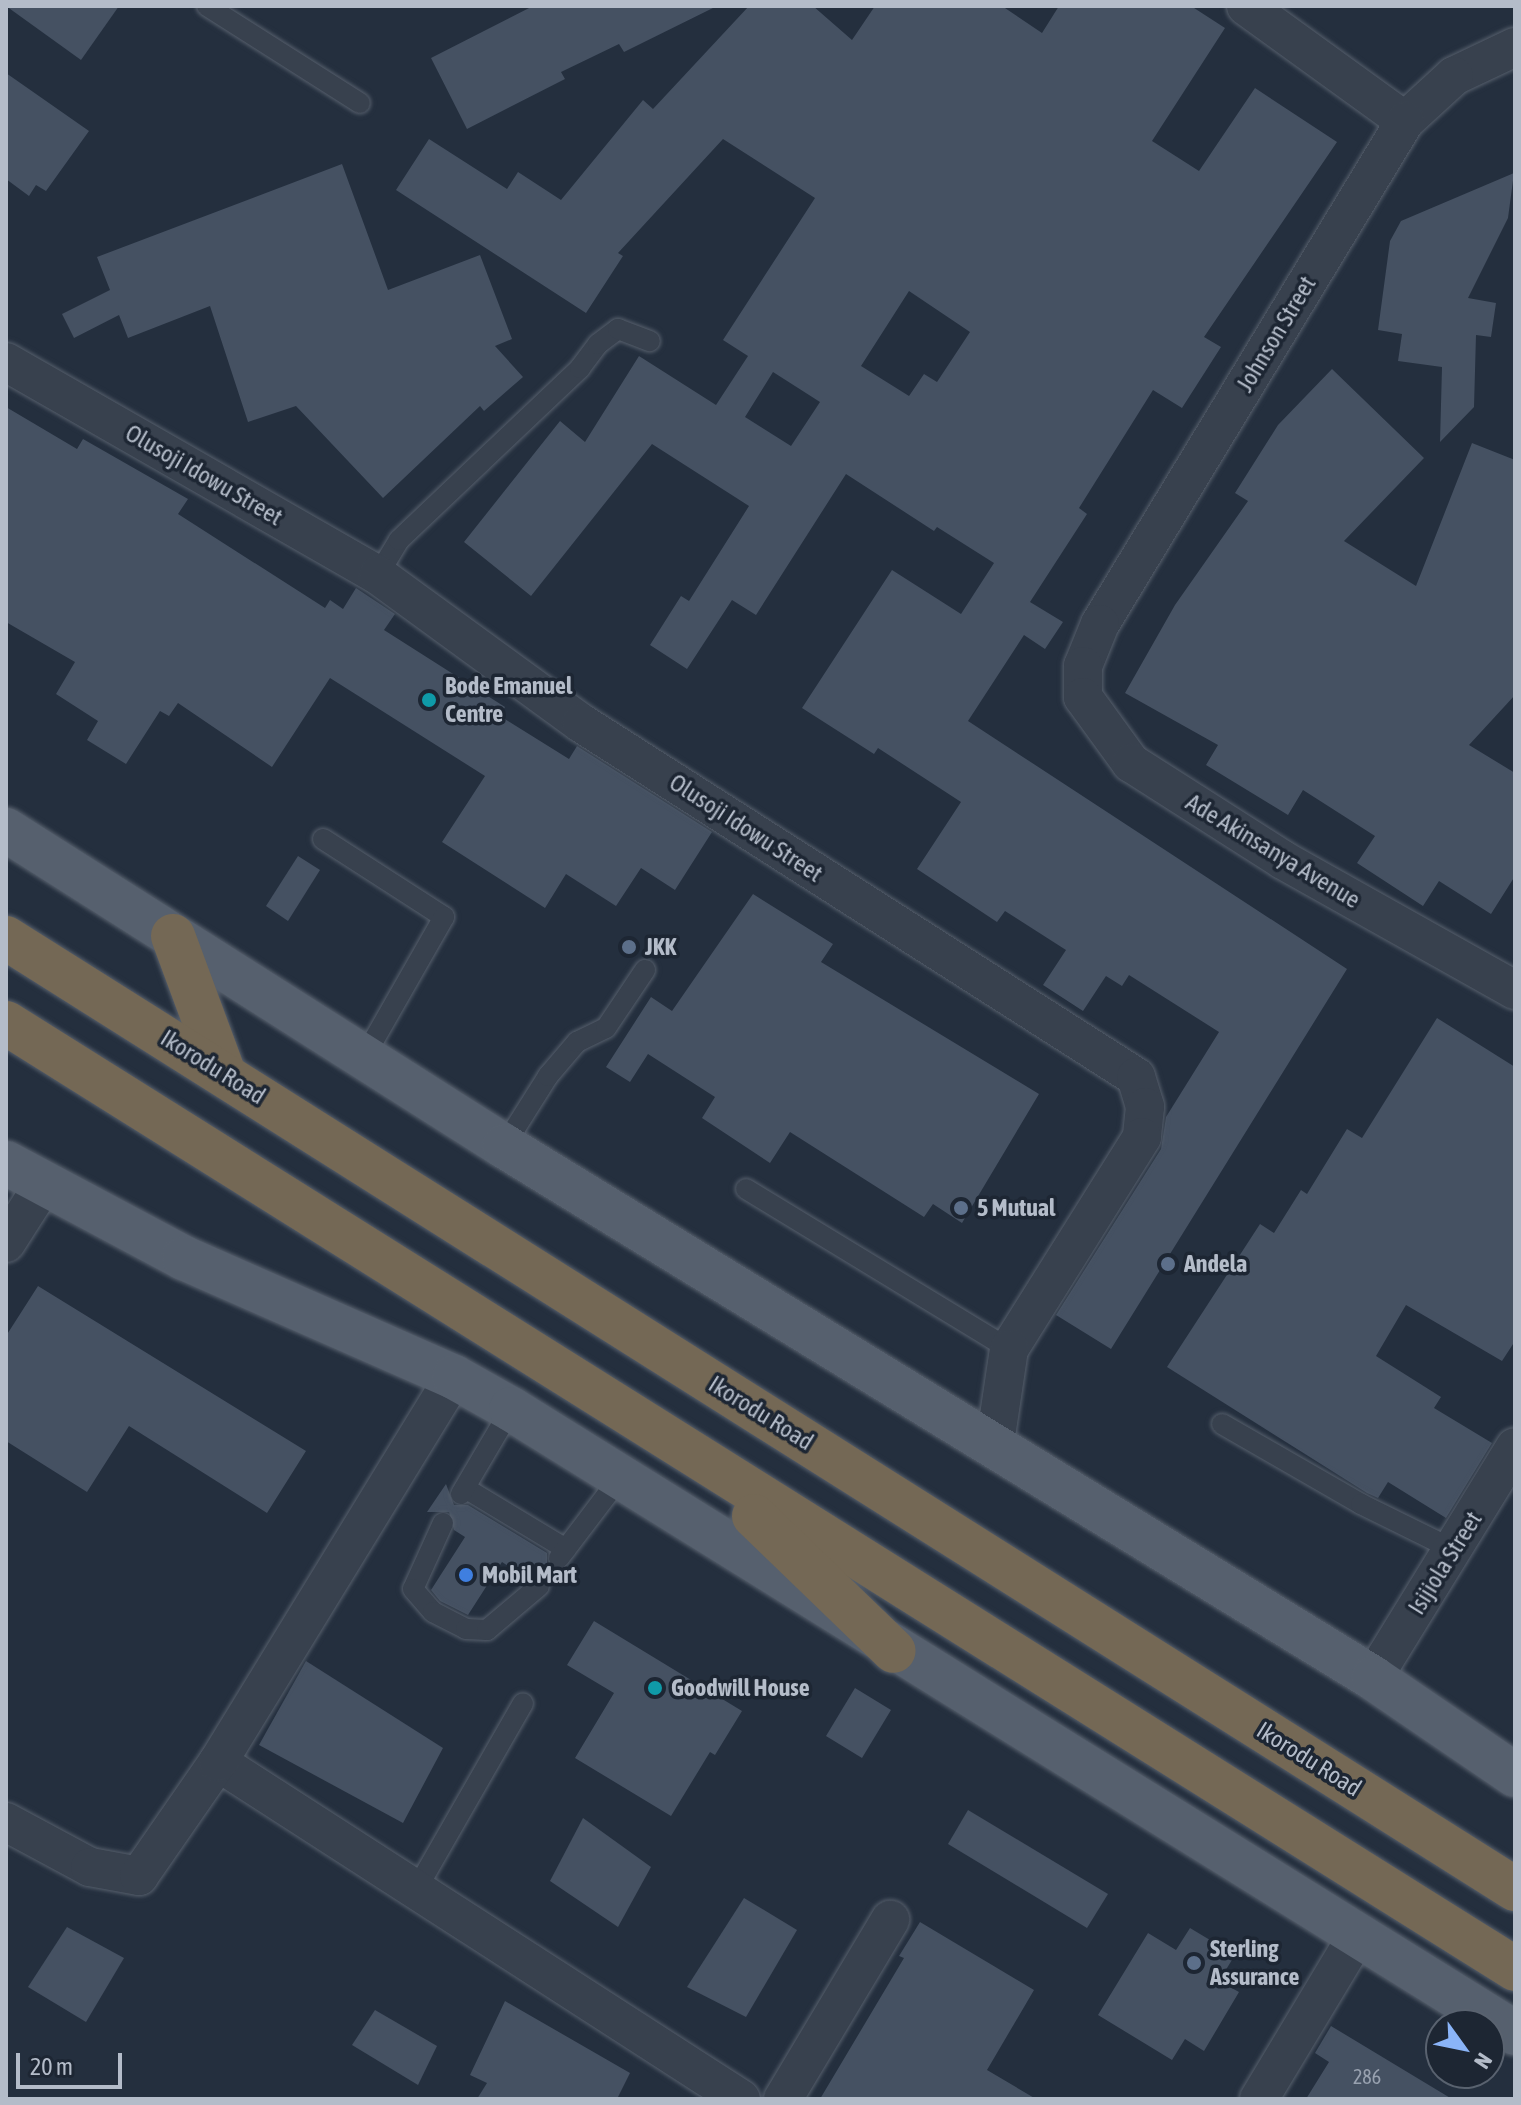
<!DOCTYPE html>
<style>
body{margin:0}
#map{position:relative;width:1521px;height:2105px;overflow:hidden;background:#242f3e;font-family:"Asap Condensed",sans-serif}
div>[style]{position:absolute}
.building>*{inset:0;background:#455162}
.roads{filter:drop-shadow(0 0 2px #565f6c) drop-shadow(0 0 2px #565f6c)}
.service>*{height:20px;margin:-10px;padding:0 10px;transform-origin:10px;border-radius:10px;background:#38414e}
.minor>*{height:38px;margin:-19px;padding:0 19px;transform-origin:19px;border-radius:19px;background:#38414e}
.primary>*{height:44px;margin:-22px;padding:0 22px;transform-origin:22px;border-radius:22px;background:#56606e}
.motorway>*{height:44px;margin:-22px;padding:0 22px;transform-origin:22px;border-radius:22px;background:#746855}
.dots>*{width:22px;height:22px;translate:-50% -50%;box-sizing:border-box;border:4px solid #1d2633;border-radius:50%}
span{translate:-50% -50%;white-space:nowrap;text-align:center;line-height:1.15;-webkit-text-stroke:7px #1d2633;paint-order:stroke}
.number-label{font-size:20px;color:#98a1af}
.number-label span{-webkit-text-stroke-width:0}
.street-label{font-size:24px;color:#b4bcc9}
.poi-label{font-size:24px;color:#b4bcc9;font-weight:700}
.left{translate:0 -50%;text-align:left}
.frame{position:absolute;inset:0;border:8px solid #b4bcc9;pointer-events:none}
.north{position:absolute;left:1425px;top:2009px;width:80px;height:80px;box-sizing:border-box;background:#1d2633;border:2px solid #59626f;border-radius:50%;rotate:123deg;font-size:22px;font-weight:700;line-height:32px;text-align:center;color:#b4bcc9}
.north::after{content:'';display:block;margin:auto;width:28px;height:36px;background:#8ab4f8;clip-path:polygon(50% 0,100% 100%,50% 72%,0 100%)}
.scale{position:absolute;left:16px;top:2053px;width:106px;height:36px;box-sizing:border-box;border:4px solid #b4bcc9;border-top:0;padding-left:10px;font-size:24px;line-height:28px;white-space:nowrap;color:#b4bcc9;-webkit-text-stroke:6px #1d2633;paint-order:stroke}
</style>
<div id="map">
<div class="building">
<div style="clip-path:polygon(6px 6px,119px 6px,81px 60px)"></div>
<div style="clip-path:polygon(533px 6px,717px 6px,624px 52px,619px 44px,561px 72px,565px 79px,467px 129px,431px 58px)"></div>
<div style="clip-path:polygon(evenodd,749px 6px,813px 6px,852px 40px,875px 6px,1002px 6px,1042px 33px,1059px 6px,1191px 6px,1225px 28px,1152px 141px,1199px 171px,1255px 88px,1337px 142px,1204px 337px,1221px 347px,1182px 408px,1153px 390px,1079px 508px,1087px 514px,1030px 602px,1063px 622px,1045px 649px,1024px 635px,968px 721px,1347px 969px,1111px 1349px,1056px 1315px,1161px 1149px,1166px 1117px,1219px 1032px,1129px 975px,1122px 986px,1106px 976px,1083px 1011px,1043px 985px,1066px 950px,1005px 911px,997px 922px,917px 869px,961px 802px,878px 748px,874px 754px,802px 708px,892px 570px,961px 614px,994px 563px,937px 527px,934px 531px,846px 474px,756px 615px,732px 600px,687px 669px,650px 645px,681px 596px,689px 601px,749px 506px,652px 444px,531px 596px,464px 542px,560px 421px,585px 442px,639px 356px,716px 405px,748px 356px,723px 340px,815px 198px,723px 139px,618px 253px,623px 256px,586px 313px,396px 190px,429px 139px,507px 189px,518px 172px,561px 200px,643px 100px,653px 109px,749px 6px,909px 291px,970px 332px,937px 382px,924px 374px,909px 396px,861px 366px,909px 291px,749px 6px,773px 372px,820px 402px,791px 446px,745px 417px,773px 372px)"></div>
<div style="clip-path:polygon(6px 73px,89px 131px,46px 191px,36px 185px,29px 196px,6px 179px)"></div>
<div style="clip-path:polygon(342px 164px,388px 290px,480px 255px,512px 339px,495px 346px,523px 377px,484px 411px,480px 406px,383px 498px,296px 406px,248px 422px,210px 306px,128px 338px,119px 315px,74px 338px,62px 314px,110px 290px,97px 257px)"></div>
<div style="clip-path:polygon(1514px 173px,1508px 218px,1468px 298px,1496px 303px,1491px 337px,1476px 335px,1474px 407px,1440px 442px,1442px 367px,1398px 361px,1402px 334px,1378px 330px,1390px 241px,1401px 221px)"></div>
<div style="clip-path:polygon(1332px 369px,1424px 458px,1344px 541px,1416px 586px,1472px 443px,1515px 460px,1515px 695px,1469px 745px,1515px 773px,1515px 876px,1491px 914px,1439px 881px,1423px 906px,1357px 863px,1375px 836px,1303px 790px,1288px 815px,1206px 765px,1218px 745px,1125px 693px,1175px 605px,1248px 501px,1235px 493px,1278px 425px)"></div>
<div style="clip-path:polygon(6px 407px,77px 449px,83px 439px,188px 499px,178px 514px,325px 608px,330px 600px,343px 609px,356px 588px,395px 614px,384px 630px,505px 707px,500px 716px,569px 759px,577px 746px,712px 832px,675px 890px,641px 868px,616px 906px,566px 874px,545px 908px,442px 842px,485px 776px,330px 678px,272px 767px,178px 703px,169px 716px,160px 711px,126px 764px,87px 740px,98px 721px,56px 694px,75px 662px,6px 622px)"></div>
<div style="clip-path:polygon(298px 856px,320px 870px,288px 921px,266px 906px)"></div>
<div style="clip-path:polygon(753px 894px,833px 944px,821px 962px,1039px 1094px,962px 1223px,933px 1204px,924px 1217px,790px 1132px,770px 1163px,702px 1118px,715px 1097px,648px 1054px,630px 1082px,606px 1067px,651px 997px,672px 1011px)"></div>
<div style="clip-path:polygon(1437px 1018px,1515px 1067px,1515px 1341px,1502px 1361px,1406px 1305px,1376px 1356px,1441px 1397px,1434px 1408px,1492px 1443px,1446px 1518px,1388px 1482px,1378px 1498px,1367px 1493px,1167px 1367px,1260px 1224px,1274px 1233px,1301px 1190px,1307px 1194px,1347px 1129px,1362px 1138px)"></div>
<div style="clip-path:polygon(38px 1286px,306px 1451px,267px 1513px,129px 1426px,87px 1492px,6px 1441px,6px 1336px)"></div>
<div style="clip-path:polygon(446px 1484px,454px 1505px,468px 1505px,547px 1553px,547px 1564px,559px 1571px,551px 1582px,543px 1574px,528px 1579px,502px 1562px,468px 1615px,440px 1601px,431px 1590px,465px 1537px,454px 1530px,449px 1512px,427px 1512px)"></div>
<div style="clip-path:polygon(594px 1621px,742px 1711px,715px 1755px,710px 1752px,671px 1816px,575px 1758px,614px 1693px,567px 1665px)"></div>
<div style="clip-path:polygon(306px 1661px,443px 1748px,403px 1823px,259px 1745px)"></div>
<div style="clip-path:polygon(855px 1688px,891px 1710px,862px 1758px,826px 1736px)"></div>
<div style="clip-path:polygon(968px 1810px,1108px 1894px,1087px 1928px,948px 1844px)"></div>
<div style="clip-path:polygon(583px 1818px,651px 1867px,618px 1927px,550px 1881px)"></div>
<div style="clip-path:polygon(744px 1898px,797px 1930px,746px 2017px,687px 1987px)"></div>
<div style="clip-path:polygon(920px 1922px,1034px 1990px,987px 2070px,1036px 2099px,820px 2099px,904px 1958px,899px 1956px)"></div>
<div style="clip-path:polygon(67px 1927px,124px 1958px,86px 2022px,28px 1987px)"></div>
<div style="clip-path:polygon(1190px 1928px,1235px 1955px,1219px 1981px,1239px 1992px,1204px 2051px,1185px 2039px,1172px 2060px,1098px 2015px,1148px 1933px,1176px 1950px)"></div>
<div style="clip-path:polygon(505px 2001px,630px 2073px,617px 2099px,477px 2099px,487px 2083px,470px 2075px)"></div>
<div style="clip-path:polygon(375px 2010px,437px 2046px,418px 2085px,352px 2045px)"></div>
<div style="clip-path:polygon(1331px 2026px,1452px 2099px,1306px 2099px,1329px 2062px,1315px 2053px)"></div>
</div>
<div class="roads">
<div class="service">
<div style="left:207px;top:6px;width:181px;rotate:32.4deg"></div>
<div style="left:378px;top:575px;width:41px;rotate:-59deg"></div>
<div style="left:399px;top:540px;width:250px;rotate:-43.5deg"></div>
<div style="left:580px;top:368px;width:30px;rotate:-53deg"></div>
<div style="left:598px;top:344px;width:25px;rotate:-37deg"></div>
<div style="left:618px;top:329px;width:34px;rotate:21deg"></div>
<div style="left:323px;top:839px;width:144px;rotate:32.8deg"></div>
<div style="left:444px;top:917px;width:161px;rotate:119.7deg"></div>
<div style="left:504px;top:1146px;width:83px;rotate:-57.8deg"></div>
<div style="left:548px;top:1076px;width:45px;rotate:-49.5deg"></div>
<div style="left:577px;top:1042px;width:32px;rotate:-26deg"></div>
<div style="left:606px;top:1028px;width:70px;rotate:-56.1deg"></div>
<div style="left:746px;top:1189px;width:308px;rotate:31.3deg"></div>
<div style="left:1222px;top:1424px;width:160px;rotate:29.9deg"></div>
<div style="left:1361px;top:1504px;width:104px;rotate:26.3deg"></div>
<div style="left:465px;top:1488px;width:118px;rotate:31.1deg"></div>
<div style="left:461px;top:1494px;width:99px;rotate:-59.5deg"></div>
<div style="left:443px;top:1523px;width:72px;rotate:114.4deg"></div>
<div style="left:413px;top:1589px;width:30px;rotate:49deg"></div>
<div style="left:433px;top:1612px;width:37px;rotate:27deg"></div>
<div style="left:466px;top:1629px;width:21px;rotate:3deg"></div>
<div style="left:487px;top:1630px;width:68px;rotate:-40.2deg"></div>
<div style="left:559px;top:1558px;width:99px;rotate:-52.8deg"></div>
<div style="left:416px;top:1890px;width:215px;rotate:-60.2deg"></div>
</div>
<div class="minor">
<div style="left:1246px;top:6px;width:196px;rotate:35.9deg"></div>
<div style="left:1515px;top:47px;width:68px;rotate:154.6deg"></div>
<div style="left:1454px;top:76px;width:67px;rotate:137.4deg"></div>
<div style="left:1405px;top:121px;width:588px;rotate:121.23deg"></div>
<div style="left:1100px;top:624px;width:45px;rotate:112deg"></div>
<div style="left:1083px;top:666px;width:31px;rotate:90deg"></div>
<div style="left:1083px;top:697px;width:82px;rotate:54deg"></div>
<div style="left:1131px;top:763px;width:180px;rotate:32.5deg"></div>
<div style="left:1283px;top:860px;width:266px;rotate:29.3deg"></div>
<div style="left:6px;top:362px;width:429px;rotate:29.8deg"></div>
<div style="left:378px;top:575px;width:251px;rotate:36.1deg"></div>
<div style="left:581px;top:723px;width:658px;rotate:32.53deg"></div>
<div style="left:1136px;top:1077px;width:31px;rotate:73deg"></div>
<div style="left:1145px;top:1107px;width:30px;rotate:96deg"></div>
<div style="left:1142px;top:1137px;width:250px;rotate:122.1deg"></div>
<div style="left:1009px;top:1349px;width:101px;rotate:98.5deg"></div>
<div style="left:6px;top:1243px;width:72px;rotate:-57.4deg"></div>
<div style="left:1373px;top:1678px;width:271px;rotate:-58.4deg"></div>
<div style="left:218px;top:1762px;width:622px;rotate:32.8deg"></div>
<div style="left:6px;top:1822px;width:95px;rotate:28.2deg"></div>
<div style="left:90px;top:1867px;width:50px;rotate:10.4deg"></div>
<div style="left:139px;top:1876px;width:139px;rotate:-55.3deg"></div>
<div style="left:218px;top:1762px;width:452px;rotate:-58.5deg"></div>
<div style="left:783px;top:2099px;width:209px;rotate:-59.1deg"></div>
<div style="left:1259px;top:2099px;width:190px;rotate:-59deg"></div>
</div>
<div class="primary">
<div style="left:6px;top:830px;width:590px;rotate:32.4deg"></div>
<div style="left:504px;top:1146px;width:1019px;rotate:31.47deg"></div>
<div style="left:1373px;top:1678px;width:172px;rotate:34.3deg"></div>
<div style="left:6px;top:1163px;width:202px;rotate:28.1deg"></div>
<div style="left:184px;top:1258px;width:295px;rotate:23.8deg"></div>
<div style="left:454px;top:1377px;width:65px;rotate:29.3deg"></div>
<div style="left:511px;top:1409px;width:1182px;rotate:31.86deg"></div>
</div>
<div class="motorway">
<div style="left:173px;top:936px;width:147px;rotate:69.7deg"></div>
<div style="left:6px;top:938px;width:1784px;rotate:32.22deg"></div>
<div style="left:6px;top:1023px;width:1781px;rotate:32.08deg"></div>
<div style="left:754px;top:1516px;width:194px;rotate:44deg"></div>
</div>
</div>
<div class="dots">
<div style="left:429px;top:700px;background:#0f9aa8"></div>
<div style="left:629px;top:947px;background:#5c6f8a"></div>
<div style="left:961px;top:1208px;background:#5c6f8a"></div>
<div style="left:1168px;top:1264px;background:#5c6f8a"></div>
<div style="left:466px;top:1575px;background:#3f7fe0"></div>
<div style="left:655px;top:1688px;background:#0f9aa8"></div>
<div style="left:1194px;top:1963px;background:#5c6f8a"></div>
</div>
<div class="number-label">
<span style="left:1367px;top:2076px">286</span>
</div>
<div class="street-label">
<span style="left:1276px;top:334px;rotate:-59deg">Johnson Street</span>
<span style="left:204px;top:475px;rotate:30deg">Olusoji Idowu Street</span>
<span style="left:746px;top:828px;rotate:33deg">Olusoji Idowu Street</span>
<span style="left:1273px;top:851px;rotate:31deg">Ade Akinsanya Avenue</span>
<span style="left:213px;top:1067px;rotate:32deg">Ikorodu Road</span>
<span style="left:761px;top:1413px;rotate:32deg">Ikorodu Road</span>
<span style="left:1445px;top:1563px;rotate:-58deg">Isijiola Street</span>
<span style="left:1309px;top:1759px;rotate:32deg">Ikorodu Road</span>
</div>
<div class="poi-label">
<span class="left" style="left:445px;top:700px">Bode Emanuel<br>Centre</span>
<span class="left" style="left:645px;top:947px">JKK</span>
<span class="left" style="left:977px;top:1208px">5 Mutual</span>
<span class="left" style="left:1184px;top:1264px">Andela</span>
<span class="left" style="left:482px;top:1575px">Mobil Mart</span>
<span class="left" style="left:671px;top:1688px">Goodwill House</span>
<span class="left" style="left:1210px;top:1963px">Sterling<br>Assurance</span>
</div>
<div class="frame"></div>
<div class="north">N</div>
<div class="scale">20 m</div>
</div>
